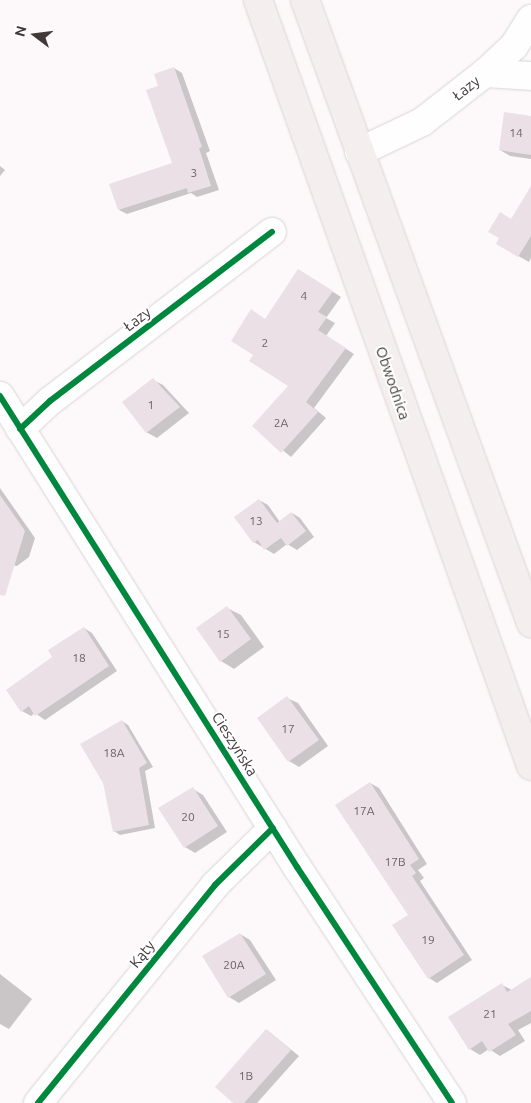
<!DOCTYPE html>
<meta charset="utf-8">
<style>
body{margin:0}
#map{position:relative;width:531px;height:1103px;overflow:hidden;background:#fdf8f9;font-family:Ubuntu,sans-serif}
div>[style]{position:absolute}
.shadow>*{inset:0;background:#0003}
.building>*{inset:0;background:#ece0e7}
.roads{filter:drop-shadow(0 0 1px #dad4d6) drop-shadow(0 0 1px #dad4d6)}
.minor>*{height:28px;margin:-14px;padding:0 14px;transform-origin:14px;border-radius:14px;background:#fffefe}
.major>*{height:28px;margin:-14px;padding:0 14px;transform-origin:14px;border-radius:14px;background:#f4eeee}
.cycleway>*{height:6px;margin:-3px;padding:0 3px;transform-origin:3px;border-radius:3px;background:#00873e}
span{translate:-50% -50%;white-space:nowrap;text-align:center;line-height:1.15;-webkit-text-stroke:4px #fff;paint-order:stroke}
.number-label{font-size:12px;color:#6c6265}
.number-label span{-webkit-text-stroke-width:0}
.street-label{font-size:15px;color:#41383a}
.north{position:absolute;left:10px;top:10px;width:50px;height:50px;-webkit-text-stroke:4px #fff;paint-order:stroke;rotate:285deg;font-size:14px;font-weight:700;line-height:20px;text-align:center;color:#41383a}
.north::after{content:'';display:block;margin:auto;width:18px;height:22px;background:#41383a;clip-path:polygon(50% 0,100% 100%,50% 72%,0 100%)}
</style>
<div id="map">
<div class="shadow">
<div style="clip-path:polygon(174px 68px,182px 73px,210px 151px,206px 153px,219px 190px,197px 197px,191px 193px,127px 214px,119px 210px,174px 163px,160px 87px)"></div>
<div style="clip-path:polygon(531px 117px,531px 159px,510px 156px,500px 150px)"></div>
<div style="clip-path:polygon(0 166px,5px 170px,0 176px)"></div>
<div style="clip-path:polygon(531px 192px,531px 258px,529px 262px,497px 244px)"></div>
<div style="clip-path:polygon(307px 275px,341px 297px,326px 318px,335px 323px,326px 336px,354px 354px,314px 408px,326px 418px,291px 457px,253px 426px,290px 386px,254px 354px,266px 320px)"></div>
<div style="clip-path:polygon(153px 380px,163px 385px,189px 413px,157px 438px,146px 432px)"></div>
<div style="clip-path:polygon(0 488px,35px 538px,29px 557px,17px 566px,0 562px)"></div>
<div style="clip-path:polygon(259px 500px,268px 505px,280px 522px,292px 513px,300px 518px,314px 537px,297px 550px,287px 544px,274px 554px,254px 542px,235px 518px)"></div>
<div style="clip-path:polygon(227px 608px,241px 615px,264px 647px,234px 669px,221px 661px)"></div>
<div style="clip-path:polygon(84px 628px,92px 633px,117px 671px,45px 720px,35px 713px,31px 716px,22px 711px,54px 657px)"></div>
<div style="clip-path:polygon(287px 698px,298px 703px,328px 746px,299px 767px,289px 761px)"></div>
<div style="clip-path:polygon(122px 721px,128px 725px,153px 767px,145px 771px,155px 828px,120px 835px,114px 831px,104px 782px)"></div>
<div style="clip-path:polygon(370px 783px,379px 788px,427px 864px,418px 870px,424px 878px,420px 881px,472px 960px,437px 983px,429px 978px)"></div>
<div style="clip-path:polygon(193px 789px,203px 795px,227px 832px,195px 853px,185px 847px)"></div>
<div style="clip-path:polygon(240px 934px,250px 940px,276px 980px,239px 1003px,229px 997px)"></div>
<div style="clip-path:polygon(0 974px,32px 999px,9px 1029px,0 1024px)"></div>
<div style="clip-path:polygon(502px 985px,512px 990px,531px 986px,531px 1023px,518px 1030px,525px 1041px,500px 1056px,489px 1049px,480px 1055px,470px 1049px)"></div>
<div style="clip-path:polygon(267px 1030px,299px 1056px,257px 1103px,235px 1103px)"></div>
</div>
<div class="building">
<div style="clip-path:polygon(174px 67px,202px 147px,199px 148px,211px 186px,188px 193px,187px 188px,118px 210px,109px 184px,172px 163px,146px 90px,158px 86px,154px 74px)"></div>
<div style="clip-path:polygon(504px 112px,531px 116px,531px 155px,499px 150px)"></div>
<div style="clip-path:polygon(531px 186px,531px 236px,518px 257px,496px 244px,499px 238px,488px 232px,500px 212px,511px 219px)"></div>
<div style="clip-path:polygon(298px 269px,333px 291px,318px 312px,327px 317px,318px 330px,346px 348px,306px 402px,318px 412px,281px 453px,252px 426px,288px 386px,249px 361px,253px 355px,231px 341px,251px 309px,265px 319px)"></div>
<div style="clip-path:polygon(153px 378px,180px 407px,146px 433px,122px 402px)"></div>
<div style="clip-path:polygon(0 495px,25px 531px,5px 596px,0 595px)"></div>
<div style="clip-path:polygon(259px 499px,277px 523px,291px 512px,306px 531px,287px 546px,281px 538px,264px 550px,258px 540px,253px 543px,234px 517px)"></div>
<div style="clip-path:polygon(227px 606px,251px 639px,220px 662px,196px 628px)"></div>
<div style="clip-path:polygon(84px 627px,109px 666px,35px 716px,29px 706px,21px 712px,6px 690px,52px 657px,48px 650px)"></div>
<div style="clip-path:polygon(287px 696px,319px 740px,288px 762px,257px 718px)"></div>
<div style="clip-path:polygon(122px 720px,147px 763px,139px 768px,149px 825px,113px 832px,103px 783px,80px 744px)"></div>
<div style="clip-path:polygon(370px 782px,419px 859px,410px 865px,416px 873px,412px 876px,464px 955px,428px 979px,392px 925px,408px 915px,335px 805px)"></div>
<div style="clip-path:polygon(193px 787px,218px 826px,184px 848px,158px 808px)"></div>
<div style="clip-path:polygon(240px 933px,266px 974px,228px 998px,202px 956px)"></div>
<div style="clip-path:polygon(531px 977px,531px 1011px,508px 1024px,516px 1035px,489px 1052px,482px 1041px,469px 1050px,448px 1017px,502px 983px,507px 992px)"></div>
<div style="clip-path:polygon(266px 1029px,291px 1050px,244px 1103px,233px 1103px,215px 1087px)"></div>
</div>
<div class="roads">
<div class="minor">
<div style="left:485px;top:73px;width:46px;rotate:3.7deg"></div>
<div style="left:359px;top:152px;width:70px;rotate:-25.5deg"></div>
<div style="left:422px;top:122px;width:80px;rotate:-37.9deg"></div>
<div style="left:485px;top:73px;width:40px;rotate:-43deg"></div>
<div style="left:514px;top:46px;width:32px;rotate:-58deg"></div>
<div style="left:0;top:396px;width:557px;rotate:57.77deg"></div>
<div style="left:297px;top:867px;width:282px;rotate:56.7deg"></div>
<div style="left:20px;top:429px;width:41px;rotate:-43deg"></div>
<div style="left:50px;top:401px;width:279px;rotate:-37.3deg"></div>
<div style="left:38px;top:1103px;width:281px;rotate:-50.9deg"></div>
<div style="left:215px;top:885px;width:81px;rotate:-44.5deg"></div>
</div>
<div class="major">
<div style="left:258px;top:0;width:813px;rotate:70.38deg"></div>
<div style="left:305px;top:0;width:663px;rotate:70.06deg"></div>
</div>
</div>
<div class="cycleway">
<div style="left:0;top:396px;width:557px;rotate:57.77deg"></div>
<div style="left:297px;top:867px;width:282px;rotate:56.7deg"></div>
<div style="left:20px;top:429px;width:41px;rotate:-43deg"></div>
<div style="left:50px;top:401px;width:279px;rotate:-37.3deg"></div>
<div style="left:38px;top:1103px;width:281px;rotate:-50.9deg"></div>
<div style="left:215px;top:885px;width:81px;rotate:-44.5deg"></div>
</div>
<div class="number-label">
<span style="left:516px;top:133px">14</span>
<span style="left:194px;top:173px">3</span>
<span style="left:304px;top:296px">4</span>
<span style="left:265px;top:343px">2</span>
<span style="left:151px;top:405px">1</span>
<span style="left:281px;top:423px">2A</span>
<span style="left:256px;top:521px">13</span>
<span style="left:223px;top:634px">15</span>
<span style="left:79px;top:658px">18</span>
<span style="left:288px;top:729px">17</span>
<span style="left:114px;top:753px">18A</span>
<span style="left:364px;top:811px">17A</span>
<span style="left:188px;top:817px">20</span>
<span style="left:395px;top:862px">17B</span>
<span style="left:428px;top:940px">19</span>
<span style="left:234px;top:965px">20A</span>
<span style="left:490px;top:1014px">21</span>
<span style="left:246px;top:1076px">1B</span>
</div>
<div class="street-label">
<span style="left:466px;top:88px;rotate:-38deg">Łazy</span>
<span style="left:137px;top:319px;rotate:-37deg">Łazy</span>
<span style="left:393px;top:383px;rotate:71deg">Obwodnica</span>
<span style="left:235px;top:744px;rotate:58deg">Cieszyńska</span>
<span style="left:142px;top:954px;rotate:-51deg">Kąty</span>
</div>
<div class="north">N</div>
</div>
